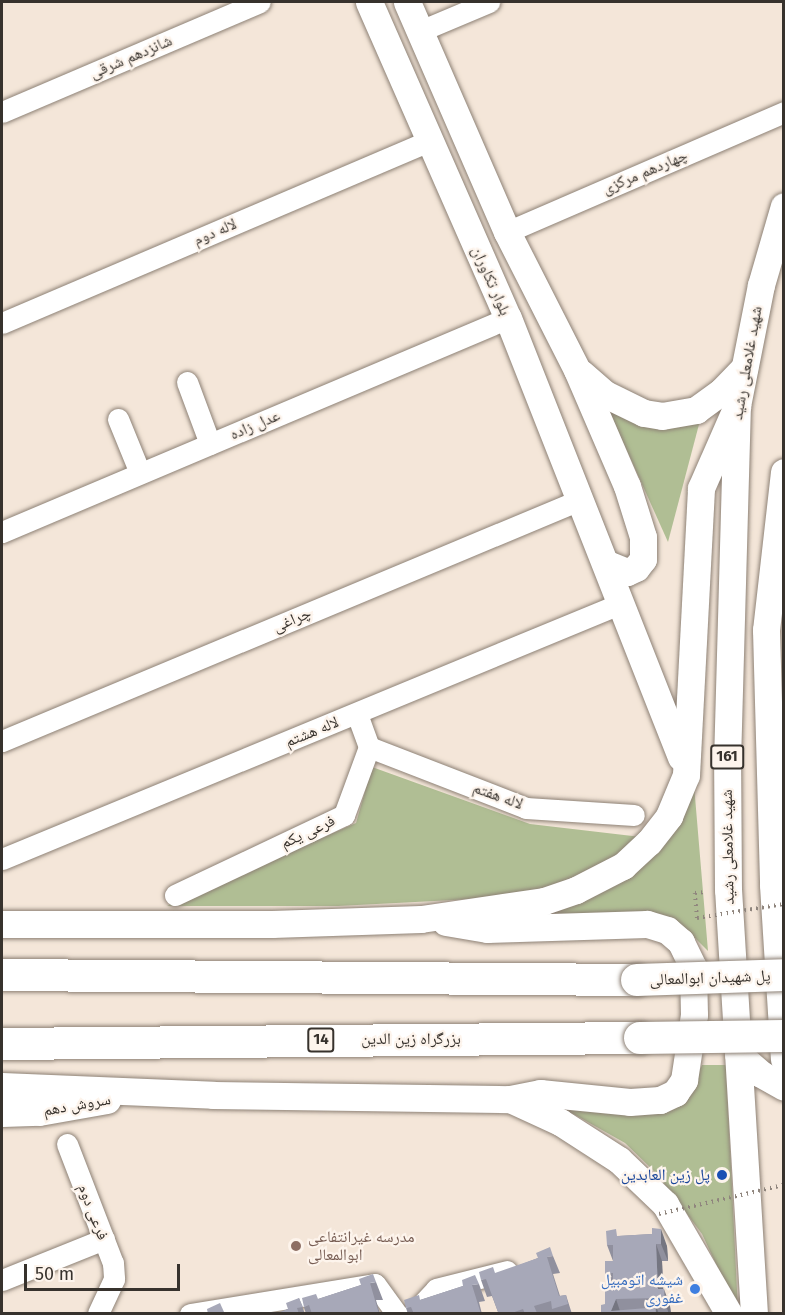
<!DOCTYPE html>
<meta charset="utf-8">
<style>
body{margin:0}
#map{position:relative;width:785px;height:1315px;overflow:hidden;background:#f4e6d9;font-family:"Fira Sans","Noto Naskh Arabic",sans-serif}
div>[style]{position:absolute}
.green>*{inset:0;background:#b0be94}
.path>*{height:4px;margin-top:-2px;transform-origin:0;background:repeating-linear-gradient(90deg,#8f857d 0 1.5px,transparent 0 6px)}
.roads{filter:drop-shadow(0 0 2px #8d8175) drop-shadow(0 0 2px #8d8175)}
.minor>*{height:21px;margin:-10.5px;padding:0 10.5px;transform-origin:10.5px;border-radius:10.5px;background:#fff}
.major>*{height:27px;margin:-13.5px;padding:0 13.5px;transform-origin:13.5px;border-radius:13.5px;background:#fff}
.highway>*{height:32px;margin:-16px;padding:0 16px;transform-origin:16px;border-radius:16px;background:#fff}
.path-bridge>*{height:4px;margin-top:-2px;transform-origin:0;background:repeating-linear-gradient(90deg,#8f857d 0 1.5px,transparent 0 6px)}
.bridges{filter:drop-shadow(0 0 2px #8d8175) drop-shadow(0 0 2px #8d8175)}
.highway-bridge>*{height:32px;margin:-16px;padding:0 16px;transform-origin:16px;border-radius:16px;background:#fff}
.wall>*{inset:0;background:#90909e}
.shaded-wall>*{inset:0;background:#757681}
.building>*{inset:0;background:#a7a8b8}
.dots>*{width:16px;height:16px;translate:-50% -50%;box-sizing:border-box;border:3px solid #fdf4ec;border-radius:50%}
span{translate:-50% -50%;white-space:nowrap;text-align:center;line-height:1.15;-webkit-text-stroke:4.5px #fdf4ec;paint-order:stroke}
.shield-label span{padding:2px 4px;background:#fdf4ec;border:2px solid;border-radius:4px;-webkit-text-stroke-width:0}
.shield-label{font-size:15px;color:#37322d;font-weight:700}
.street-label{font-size:16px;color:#37322d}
.transit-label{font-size:16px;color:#164399}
.right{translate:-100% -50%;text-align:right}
.education-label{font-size:16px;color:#785e54}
.left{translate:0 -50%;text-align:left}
.shop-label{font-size:16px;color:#366cbe}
.frame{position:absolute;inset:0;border:3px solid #37322d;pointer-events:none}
.scale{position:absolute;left:24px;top:1264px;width:156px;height:27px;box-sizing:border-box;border:3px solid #37322d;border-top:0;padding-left:8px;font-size:18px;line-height:21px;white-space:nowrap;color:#37322d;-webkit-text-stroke:4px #fdf4ec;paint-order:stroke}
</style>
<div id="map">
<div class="green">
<div style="clip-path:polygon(606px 404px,702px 413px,668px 542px)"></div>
<div style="clip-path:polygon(372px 767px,530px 824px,641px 837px,619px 856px,554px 886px,492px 898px,338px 906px,167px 906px,356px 823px)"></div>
<div style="clip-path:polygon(694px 785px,708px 951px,683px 926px,524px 913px,572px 901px)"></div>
<div style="clip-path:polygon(702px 1065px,726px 1065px,738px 1311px,702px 1234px,657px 1174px,625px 1143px,554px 1103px,689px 1092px)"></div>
</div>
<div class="path">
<div style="left:697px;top:918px;width:25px;rotate:-95deg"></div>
<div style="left:695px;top:893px;width:10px;rotate:-6deg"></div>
</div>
<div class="roads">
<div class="minor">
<div style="left:420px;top:31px;width:75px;rotate:-22.8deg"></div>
<div style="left:2px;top:112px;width:280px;rotate:-23.1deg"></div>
<div style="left:507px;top:232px;width:302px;rotate:-23.4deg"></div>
<div style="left:2px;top:323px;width:463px;rotate:-23.1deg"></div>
<div style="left:187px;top:382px;width:66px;rotate:69.6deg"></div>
<div style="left:118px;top:419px;width:58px;rotate:67.8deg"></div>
<div style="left:2px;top:532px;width:549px;rotate:-22.92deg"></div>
<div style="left:2px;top:741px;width:628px;rotate:-22.65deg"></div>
<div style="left:369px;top:747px;width:168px;rotate:21.2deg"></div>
<div style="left:526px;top:808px;width:108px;rotate:3.7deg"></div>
<div style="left:2px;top:859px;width:671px;rotate:-22.44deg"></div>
<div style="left:175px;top:895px;width:187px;rotate:-25.3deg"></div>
<div style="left:344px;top:815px;width:72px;rotate:-69.8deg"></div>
<div style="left:369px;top:747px;width:35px;rotate:-110deg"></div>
<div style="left:67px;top:1144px;width:128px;rotate:68.9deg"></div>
<div style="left:113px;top:1263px;width:16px;rotate:86deg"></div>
<div style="left:114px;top:1279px;width:38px;rotate:115deg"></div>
<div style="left:2px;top:1280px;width:110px;rotate:-21.9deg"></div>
<div style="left:190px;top:1314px;width:187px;rotate:-9.2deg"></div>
<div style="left:375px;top:1284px;width:37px;rotate:54deg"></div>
<div style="left:413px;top:1314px;width:34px;rotate:-47deg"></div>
<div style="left:436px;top:1289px;width:73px;rotate:-14.2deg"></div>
</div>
<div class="major">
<div style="left:369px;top:2px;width:345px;rotate:66.3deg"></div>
<div style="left:508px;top:318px;width:472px;rotate:68.5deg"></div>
<div style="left:407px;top:2px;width:251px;rotate:66.5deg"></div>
<div style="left:507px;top:232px;width:155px;rotate:63.1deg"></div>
<div style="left:577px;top:370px;width:126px;rotate:66.7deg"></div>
<div style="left:627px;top:486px;width:53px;rotate:72.6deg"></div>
<div style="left:643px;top:537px;width:22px;rotate:90deg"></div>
<div style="left:643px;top:559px;width:11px;rotate:128deg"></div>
<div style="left:636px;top:568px;width:10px;rotate:156deg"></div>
<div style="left:627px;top:572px;width:22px;rotate:-158deg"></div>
<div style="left:582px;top:374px;width:30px;rotate:41deg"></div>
<div style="left:605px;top:394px;width:43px;rotate:26deg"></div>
<div style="left:644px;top:413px;width:18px;rotate:9deg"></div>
<div style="left:662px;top:416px;width:35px;rotate:-10deg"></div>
<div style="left:696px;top:410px;width:32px;rotate:-36deg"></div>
<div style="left:722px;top:391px;width:32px;rotate:-46deg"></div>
<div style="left:784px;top:472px;width:159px;rotate:96.5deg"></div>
<div style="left:766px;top:630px;width:255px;rotate:88.4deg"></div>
<div style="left:773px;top:885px;width:174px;rotate:86.4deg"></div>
<div style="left:2px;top:924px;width:270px"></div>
<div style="left:272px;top:924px;width:149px;rotate:-1.9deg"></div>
<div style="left:421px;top:919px;width:124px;rotate:-8.3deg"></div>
<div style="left:544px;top:901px;width:34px;rotate:-19deg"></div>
<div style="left:576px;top:890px;width:53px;rotate:-27.1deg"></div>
<div style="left:623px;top:866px;width:35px;rotate:-43deg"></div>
<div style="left:649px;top:842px;width:33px;rotate:-52deg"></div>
<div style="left:669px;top:816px;width:44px;rotate:-67.5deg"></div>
<div style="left:686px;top:775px;width:287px;rotate:-87deg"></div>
<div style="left:701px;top:488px;width:90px;rotate:-66.3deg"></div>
<div style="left:738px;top:1054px;width:30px;rotate:41deg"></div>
<div style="left:761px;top:1074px;width:26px;rotate:29deg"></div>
<div style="left:2px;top:1086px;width:211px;rotate:2.4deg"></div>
<div style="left:213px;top:1095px;width:297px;rotate:0.8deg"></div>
<div style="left:510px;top:1099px;width:31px;rotate:-11deg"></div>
<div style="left:540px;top:1093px;width:90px;rotate:5.7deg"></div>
<div style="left:630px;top:1102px;width:30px;rotate:-4deg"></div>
<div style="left:660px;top:1100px;width:17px;rotate:-25deg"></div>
<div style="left:675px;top:1093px;width:16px;rotate:-55deg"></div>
<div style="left:684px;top:1080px;width:66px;rotate:-81.3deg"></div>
<div style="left:694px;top:1015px;width:48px;rotate:-91.2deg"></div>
<div style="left:693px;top:967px;width:28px;rotate:-116deg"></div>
<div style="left:681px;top:942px;width:18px;rotate:-139deg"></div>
<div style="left:667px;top:930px;width:21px;rotate:-163deg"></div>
<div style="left:647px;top:924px;width:160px;rotate:178.2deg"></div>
<div style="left:487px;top:929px;width:42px;rotate:-170.3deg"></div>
<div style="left:510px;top:1099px;width:55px;rotate:24.7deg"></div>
<div style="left:560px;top:1122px;width:70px;rotate:32.8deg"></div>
<div style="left:619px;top:1160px;width:64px;rotate:43.7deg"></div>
<div style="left:665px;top:1204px;width:127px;rotate:59.8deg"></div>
<div style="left:2px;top:1113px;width:37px;rotate:-2deg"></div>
<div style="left:39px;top:1112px;width:69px;rotate:-10deg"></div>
<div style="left:754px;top:1314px;width:425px;rotate:-93.5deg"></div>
<div style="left:728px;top:890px;width:128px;rotate:-90.4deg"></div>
<div style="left:727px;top:762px;width:356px;rotate:-88.4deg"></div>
<div style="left:737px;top:406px;width:123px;rotate:-78.8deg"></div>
<div style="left:761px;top:285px;width:82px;rotate:-73.8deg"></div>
</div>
<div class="highway">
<div style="left:2px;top:975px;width:635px;rotate:0.45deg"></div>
<div style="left:2px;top:1044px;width:638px;rotate:-0.54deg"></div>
</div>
</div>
<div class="path-bridge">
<div style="left:697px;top:918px;width:88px;rotate:-9.1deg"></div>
<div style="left:659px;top:1214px;width:128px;rotate:-13.1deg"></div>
</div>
<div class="bridges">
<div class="highway-bridge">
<div style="left:637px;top:980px;width:147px;rotate:-1.9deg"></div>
<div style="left:640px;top:1038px;width:144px;rotate:-0.8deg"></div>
</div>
</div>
<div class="wall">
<div style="clip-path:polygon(652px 1234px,667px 1246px,668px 1261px,662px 1261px,663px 1289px,670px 1306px,671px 1314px,601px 1314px,611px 1290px,605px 1273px,613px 1261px,607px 1245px,619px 1236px)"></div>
<div style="clip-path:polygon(553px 1256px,560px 1273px,553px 1274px,560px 1296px,566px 1295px,572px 1314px,495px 1314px,498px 1312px,492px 1296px,487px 1297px,481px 1280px,538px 1258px)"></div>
<div style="clip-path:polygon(376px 1282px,383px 1300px,376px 1300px,380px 1314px,306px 1314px,304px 1307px,318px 1299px,361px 1285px)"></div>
<div style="clip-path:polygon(479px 1284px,485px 1301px,479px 1302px,482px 1314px,408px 1314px,406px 1308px,420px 1300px,463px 1286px)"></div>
<div style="clip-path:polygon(299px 1298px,305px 1314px,275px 1314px,288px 1309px)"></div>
</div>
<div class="shaded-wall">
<div style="clip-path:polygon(661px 1229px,667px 1246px,668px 1261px,661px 1244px)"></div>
<div style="clip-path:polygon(656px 1244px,662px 1261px,664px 1303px,658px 1289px)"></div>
<div style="clip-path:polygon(664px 1289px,670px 1306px,671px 1314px,669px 1314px,665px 1303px)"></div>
<div style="clip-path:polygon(616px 1299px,621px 1314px,611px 1311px)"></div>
<div style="clip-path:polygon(655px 1303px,659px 1314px,656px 1314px)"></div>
</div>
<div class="building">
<div style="clip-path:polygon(652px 1228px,661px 1229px,661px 1244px,656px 1244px,658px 1289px,664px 1289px,665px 1303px,656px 1304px,657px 1298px,616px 1299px,611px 1311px,647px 1308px,647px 1302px,655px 1303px,656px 1314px,601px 1314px,601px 1305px,605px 1304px,605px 1289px,613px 1290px,613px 1273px,605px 1273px,605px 1261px,613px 1261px,613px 1245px,607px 1245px,606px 1231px,616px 1229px,617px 1236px,652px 1234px)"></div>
<div style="clip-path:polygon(550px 1247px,553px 1256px,547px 1257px,559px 1296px,566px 1295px,568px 1304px,552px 1309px,551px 1301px,534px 1306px,537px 1313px,536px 1314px,525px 1314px,523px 1309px,509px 1314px,495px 1314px,498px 1312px,486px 1279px,481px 1280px,479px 1272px,493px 1267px,495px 1273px,538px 1258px,536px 1253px)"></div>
<div style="clip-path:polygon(373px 1274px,376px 1282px,370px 1283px,379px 1314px,312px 1314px,309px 1305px,304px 1307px,302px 1298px,316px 1294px,318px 1299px,361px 1285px,359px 1279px)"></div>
<div style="clip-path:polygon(475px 1275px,479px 1284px,472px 1285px,481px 1314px,414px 1314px,411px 1307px,406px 1308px,404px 1300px,419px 1295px,420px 1300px,463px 1286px,462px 1280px)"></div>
<div style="clip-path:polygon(299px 1298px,303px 1307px,297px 1308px,299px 1314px,275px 1314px,288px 1309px,286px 1303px)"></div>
<div style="clip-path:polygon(220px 1303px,224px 1312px,218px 1314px,208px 1314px,207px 1309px)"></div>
</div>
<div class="dots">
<div style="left:722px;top:1175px;background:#1a4fb4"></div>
<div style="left:296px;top:1246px;background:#8d6e63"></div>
<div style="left:695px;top:1289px;background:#3f7fe0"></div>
</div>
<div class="shield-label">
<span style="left:727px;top:757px">161</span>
<span style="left:321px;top:1040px">14</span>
</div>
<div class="street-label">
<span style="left:131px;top:57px;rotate:-23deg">شانزدهم شرقی</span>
<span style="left:645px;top:172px;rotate:-23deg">چهاردهم مرکزی</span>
<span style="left:215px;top:232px;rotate:-23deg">لاله دوم</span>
<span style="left:491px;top:281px;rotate:66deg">بلوار تکاوران</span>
<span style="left:747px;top:363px;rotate:-80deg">شهید غلامعلی رشید</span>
<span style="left:255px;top:425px;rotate:-23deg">عدل زاده</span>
<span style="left:292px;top:620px;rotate:-23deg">چراغی</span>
<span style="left:312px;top:732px;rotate:-22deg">لاله هشتم</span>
<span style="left:498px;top:796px;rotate:20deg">لاله هفتم</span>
<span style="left:308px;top:832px;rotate:-25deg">فرعی یکم</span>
<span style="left:728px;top:847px;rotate:-91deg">شهید غلامعلی رشید</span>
<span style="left:710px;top:978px;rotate:-2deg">پل شهیدان ابوالمعالی</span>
<span style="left:411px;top:1039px">بزرگراه زین الدین</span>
<span style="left:77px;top:1105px;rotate:-10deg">سروش دهم</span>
<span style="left:93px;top:1212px;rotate:69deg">فرعی دوم</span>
</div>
<div class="transit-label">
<span class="right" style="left:710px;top:1175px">پل زین العابدین</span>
</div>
<div class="education-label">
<span class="left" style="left:308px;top:1246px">مدرسه غیرانتفاعی<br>ابوالمعالی</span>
</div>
<div class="shop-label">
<span class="right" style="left:683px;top:1289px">شیشه اتومبیل<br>غفوری</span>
</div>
<div class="frame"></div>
<div class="scale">50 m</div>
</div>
